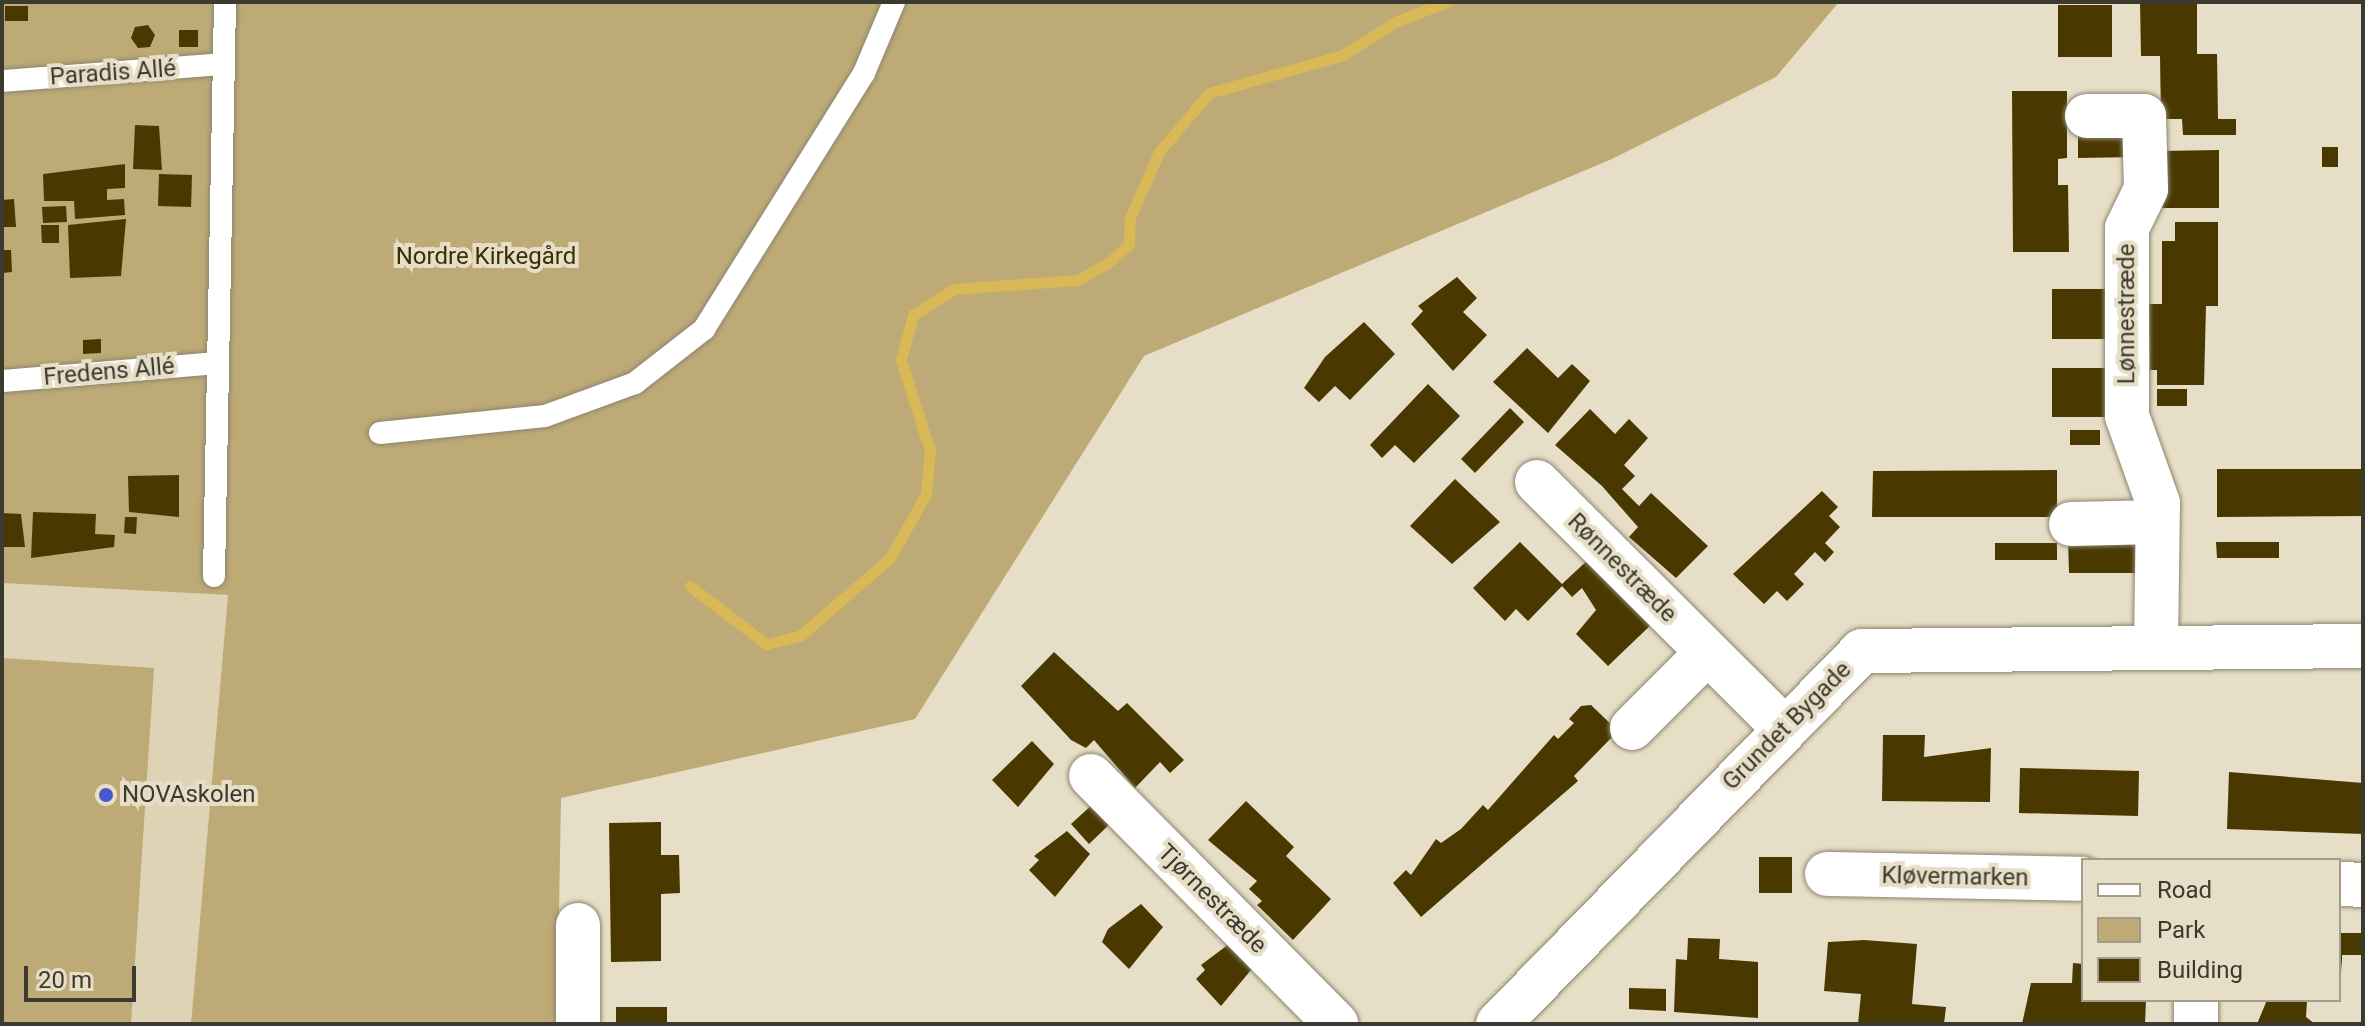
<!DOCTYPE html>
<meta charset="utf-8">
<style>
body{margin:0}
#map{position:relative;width:2365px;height:1026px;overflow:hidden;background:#e6dec6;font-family:Roboto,sans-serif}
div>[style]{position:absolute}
.built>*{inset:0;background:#ded3b4}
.green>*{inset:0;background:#bdaa76}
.stream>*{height:11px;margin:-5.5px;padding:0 5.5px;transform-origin:5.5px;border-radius:5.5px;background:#d8b857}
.building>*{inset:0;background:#493900}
.roads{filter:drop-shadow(0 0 2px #8c856f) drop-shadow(0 0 2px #8c856f)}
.service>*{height:22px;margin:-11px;padding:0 11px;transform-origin:11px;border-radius:11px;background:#fff}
.minor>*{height:44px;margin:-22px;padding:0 22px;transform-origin:22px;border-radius:22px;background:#fff}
.dots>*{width:22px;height:22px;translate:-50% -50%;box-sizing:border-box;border:4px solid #e6dec6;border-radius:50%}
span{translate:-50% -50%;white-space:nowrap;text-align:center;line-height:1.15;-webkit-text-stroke:8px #e6dec6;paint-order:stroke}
.street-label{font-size:24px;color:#3c392f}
.park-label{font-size:24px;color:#3b2e02}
.poi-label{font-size:24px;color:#3c392f}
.left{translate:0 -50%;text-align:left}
.frame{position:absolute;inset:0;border:4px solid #3c392f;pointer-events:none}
.legend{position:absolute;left:2081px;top:858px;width:260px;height:144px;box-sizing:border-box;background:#e6dec6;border:2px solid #a29c8a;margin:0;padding:10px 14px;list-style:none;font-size:24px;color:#3c392f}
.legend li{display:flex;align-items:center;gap:16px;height:40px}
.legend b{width:40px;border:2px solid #a29c8a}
.scale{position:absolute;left:24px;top:966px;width:112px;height:36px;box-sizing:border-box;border:4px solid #3c392f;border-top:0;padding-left:10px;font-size:24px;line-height:28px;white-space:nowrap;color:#3c392f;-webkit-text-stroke:6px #e6dec6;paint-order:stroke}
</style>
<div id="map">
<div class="built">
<div style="clip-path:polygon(2px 583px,228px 595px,191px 1024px,2px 1024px)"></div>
</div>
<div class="green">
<div style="clip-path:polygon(2px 2px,1839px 2px,1776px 77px,1612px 159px,1144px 356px,915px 719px,561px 798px,557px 1024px,191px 1024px,228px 595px,2px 583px)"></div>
<div style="clip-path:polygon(2px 658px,154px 668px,131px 1024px,2px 1024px)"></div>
</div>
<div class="stream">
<div style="left:690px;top:586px;width:96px;rotate:37.3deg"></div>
<div style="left:766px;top:644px;width:36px;rotate:-14deg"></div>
<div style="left:801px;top:635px;width:118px;rotate:-40.9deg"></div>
<div style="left:890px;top:558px;width:73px;rotate:-60.6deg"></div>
<div style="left:926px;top:494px;width:43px;rotate:-84.7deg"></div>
<div style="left:930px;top:451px;width:96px;rotate:-107.7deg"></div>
<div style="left:901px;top:360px;width:47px;rotate:-75.1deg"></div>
<div style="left:913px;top:315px;width:49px;rotate:-32.4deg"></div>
<div style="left:954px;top:289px;width:124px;rotate:-4.2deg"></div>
<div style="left:1078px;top:280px;width:34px;rotate:-30deg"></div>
<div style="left:1108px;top:263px;width:28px;rotate:-42deg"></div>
<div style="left:1129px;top:244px;width:26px;rotate:-88deg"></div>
<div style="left:1130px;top:218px;width:72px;rotate:-66.3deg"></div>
<div style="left:1159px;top:152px;width:77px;rotate:-49.7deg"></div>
<div style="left:1209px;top:93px;width:139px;rotate:-15.8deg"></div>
<div style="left:1343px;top:55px;width:62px;rotate:-32.4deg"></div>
<div style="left:1395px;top:22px;width:56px;rotate:-21deg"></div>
</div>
<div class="building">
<div style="clip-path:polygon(2140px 2px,2197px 2px,2197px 54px,2217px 54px,2218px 119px,2236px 119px,2236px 135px,2183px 135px,2182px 119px,2161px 119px,2160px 56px,2141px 56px)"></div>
<div style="clip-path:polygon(2058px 5px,2112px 5px,2112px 57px,2058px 57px)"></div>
<div style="clip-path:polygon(5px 6px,28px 6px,28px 21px,5px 21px)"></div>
<div style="clip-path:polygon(148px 25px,155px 35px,150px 47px,138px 48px,131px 38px,135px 27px)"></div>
<div style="clip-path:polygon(179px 30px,198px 30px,198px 47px,179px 47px)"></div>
<div style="clip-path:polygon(2012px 91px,2067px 91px,2067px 158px,2058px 159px,2058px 185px,2068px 185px,2069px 252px,2013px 252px)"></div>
<div style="clip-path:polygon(135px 125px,159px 126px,162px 170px,133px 169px)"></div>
<div style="clip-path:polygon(2137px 135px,2138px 157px,2078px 158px,2078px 136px)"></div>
<div style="clip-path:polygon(2322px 147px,2338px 147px,2338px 167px,2322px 167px)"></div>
<div style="clip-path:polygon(2219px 150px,2219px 208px,2162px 208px,2168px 176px,2161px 176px,2161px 151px)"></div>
<div style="clip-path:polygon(125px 164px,125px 188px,107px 189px,107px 200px,124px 199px,125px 215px,75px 219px,74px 201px,44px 201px,43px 174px)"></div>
<div style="clip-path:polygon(159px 174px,192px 175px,191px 207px,158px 206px)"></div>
<div style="clip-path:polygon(14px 199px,16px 227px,2px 227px,2px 200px)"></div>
<div style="clip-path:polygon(66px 206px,67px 222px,43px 223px,42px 207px)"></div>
<div style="clip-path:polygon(126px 219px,121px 276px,70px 278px,68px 225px)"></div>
<div style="clip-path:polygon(2175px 222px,2218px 222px,2218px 306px,2206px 306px,2204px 385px,2157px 385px,2157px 370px,2150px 370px,2149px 304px,2162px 304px,2162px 241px,2175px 241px)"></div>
<div style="clip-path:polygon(41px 225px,59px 225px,59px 243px,42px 243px)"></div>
<div style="clip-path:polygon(2px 250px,11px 250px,12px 272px,2px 273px)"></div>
<div style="clip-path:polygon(1457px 277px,1477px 298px,1463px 312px,1487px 335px,1453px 371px,1411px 324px,1423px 311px,1418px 306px)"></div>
<div style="clip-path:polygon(2052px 289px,2108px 289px,2108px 339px,2052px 339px)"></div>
<div style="clip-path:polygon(1364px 322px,1395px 354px,1350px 400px,1335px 386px,1319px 402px,1304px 388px,1325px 357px)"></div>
<div style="clip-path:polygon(101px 339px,101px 353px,83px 354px,83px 340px)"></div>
<div style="clip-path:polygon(1527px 348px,1558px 378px,1572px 364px,1590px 381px,1548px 433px,1493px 382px)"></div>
<div style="clip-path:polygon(2052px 368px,2109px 368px,2109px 417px,2052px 417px)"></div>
<div style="clip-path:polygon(1428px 384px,1460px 416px,1414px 463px,1395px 445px,1382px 458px,1370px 445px)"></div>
<div style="clip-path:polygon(2157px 389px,2187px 389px,2187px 406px,2157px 406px)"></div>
<div style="clip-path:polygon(1510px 408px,1524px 422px,1475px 473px,1461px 459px)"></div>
<div style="clip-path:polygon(1590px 409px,1615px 434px,1629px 419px,1648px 438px,1624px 465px,1635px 476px,1622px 489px,1639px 506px,1651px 493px,1708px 546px,1676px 578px,1629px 537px,1638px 527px,1602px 486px,1555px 445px)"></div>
<div style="clip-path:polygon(2070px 430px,2100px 430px,2100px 445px,2070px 445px)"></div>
<div style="clip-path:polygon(2217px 469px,2363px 469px,2363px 516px,2217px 517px)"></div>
<div style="clip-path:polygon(2057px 470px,2057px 517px,1872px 517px,1873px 471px)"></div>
<div style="clip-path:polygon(179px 475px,179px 517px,129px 512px,128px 476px)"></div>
<div style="clip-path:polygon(1455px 479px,1500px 522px,1452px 564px,1410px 526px)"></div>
<div style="clip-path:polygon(1822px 491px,1838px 507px,1829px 516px,1840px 527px,1825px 543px,1834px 552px,1825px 562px,1815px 552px,1794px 574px,1804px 584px,1787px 601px,1777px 591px,1764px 604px,1733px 574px)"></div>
<div style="clip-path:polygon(33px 512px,96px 514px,95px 534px,115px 535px,114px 547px,31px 558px)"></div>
<div style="clip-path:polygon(2px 513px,21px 514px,25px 547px,2px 547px)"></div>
<div style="clip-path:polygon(125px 517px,137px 517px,136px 534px,124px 533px)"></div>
<div style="clip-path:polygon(2137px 539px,2138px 573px,2069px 573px,2068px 540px)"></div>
<div style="clip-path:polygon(1520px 542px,1562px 584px,1591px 557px,1655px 621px,1608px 666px,1576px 634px,1596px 610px,1582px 588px,1572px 597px,1562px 586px,1528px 621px,1516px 609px,1505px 621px,1473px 588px)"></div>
<div style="clip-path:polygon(2216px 542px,2279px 542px,2279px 558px,2217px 558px)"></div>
<div style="clip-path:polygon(1995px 543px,2057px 543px,2057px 560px,1995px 560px)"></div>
<div style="clip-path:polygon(1054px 652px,1118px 711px,1127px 703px,1184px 760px,1170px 773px,1160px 762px,1135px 788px,1094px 740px,1086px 748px,1071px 740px,1021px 686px)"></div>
<div style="clip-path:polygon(1591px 705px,1618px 731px,1574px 776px,1578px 781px,1421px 917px,1393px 883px,1406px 870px,1411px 875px,1436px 839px,1441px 843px,1461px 829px,1483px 805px,1488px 810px,1554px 735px,1558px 739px,1574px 723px,1569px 719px,1581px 706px)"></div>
<div style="clip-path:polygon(1883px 735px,1925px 735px,1924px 757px,1991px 748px,1990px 802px,1882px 801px)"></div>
<div style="clip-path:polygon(1032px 741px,1054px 764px,1018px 807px,992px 780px)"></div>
<div style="clip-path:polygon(2020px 768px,2139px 771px,2138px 816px,2019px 813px)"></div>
<div style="clip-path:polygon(2229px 772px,2363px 783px,2363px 834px,2227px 829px)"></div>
<div style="clip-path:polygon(1246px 801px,1294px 847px,1286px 856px,1331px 899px,1293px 940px,1257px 905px,1262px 901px,1249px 889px,1257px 881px,1208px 840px)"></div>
<div style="clip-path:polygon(1094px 803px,1112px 822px,1089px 844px,1071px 824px)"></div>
<div style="clip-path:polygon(661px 822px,661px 855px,679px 855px,680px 893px,661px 894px,661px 961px,611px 962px,609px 823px)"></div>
<div style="clip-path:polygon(1067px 831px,1090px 854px,1055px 897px,1029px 870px,1039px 860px,1034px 856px)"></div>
<div style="clip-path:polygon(1759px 857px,1792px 857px,1792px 893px,1759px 893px)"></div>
<div style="clip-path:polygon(1141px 904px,1163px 927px,1129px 969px,1102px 942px,1108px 929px)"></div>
<div style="clip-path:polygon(2339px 933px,2363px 933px,2363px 955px,2342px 955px,2342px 972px)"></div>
<div style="clip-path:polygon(1688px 938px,1720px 939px,1719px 959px,1758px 962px,1758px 1018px,1674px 1012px,1676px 959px,1687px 960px)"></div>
<div style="clip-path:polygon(1864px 940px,1917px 944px,1912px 1004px,1946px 1007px,1944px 1024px,1858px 1024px,1861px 994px,1824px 991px,1828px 942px)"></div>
<div style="clip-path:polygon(1233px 941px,1256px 964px,1221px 1006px,1196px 979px,1205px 970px,1201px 965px)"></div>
<div style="clip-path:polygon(2073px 963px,2083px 964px,2083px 1000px,2146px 1000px,2145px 1024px,2022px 1024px,2031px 983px,2072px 983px)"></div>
<div style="clip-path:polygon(1629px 988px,1666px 989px,1666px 1011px,1629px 1009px)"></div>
<div style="clip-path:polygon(2267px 1000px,2307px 1000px,2306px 1017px,2315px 1024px,2257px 1024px)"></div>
<div style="clip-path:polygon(616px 1007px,667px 1007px,667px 1024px,616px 1024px)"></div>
</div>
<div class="roads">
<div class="service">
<div style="left:2px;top:81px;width:222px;rotate:-4.4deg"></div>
<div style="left:2px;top:381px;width:214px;rotate:-4.8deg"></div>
<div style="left:380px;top:433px;width:166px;rotate:-5.9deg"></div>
<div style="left:545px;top:416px;width:96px;rotate:-20.1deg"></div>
<div style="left:635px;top:383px;width:88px;rotate:-38deg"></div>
<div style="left:704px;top:329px;width:302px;rotate:-58deg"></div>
<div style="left:864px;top:73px;width:77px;rotate:-67.1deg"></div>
<div style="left:214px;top:576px;width:574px;rotate:-88.9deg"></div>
</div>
<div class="minor">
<div style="left:2087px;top:116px;width:57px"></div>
<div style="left:2144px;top:116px;width:73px;rotate:88.4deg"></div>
<div style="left:2146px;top:189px;width:43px;rotate:116deg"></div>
<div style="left:2127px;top:228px;width:188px;rotate:90deg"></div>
<div style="left:2127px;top:416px;width:92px;rotate:70.4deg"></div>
<div style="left:2158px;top:503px;width:145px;rotate:90.8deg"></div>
<div style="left:1537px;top:482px;width:349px;rotate:44.9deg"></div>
<div style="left:2071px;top:524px;width:86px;rotate:-1.3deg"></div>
<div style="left:1632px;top:728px;width:106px;rotate:-45deg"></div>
<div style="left:1091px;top:776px;width:349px;rotate:45.3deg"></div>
<div style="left:1827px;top:874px;width:256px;rotate:1.1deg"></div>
<div style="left:2339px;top:884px;width:24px;rotate:2deg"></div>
<div style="left:578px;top:925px;width:99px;rotate:90deg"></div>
<div style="left:1498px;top:1024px;width:521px;rotate:-45.7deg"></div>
<div style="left:1862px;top:651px;width:501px;rotate:-0.57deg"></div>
<div style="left:2196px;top:1024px;width:24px;rotate:-90deg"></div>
</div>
</div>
<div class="dots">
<div style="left:106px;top:795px;background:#4559cd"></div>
</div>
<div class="street-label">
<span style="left:113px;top:73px;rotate:-4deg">Paradis Allé</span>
<span style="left:2127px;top:314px;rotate:-90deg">Lønnestræde</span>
<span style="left:109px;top:372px;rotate:-5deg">Fredens Allé</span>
<span style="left:1622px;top:568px;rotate:45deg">Rønnestræde</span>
<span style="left:1787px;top:726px;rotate:-45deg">Grundet Bygade</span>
<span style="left:1955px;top:877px;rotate:1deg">Kløvermarken</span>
<span style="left:1212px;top:899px;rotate:45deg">Tjørnestræde</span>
</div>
<div class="park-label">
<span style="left:486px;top:257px">Nordre Kirkegård</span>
</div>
<div class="poi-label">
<span class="left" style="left:122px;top:795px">NOVAskolen</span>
</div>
<div class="frame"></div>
<ul class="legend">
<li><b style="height:10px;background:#fff"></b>Road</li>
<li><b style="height:22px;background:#bdaa76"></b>Park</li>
<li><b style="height:22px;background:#493900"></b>Building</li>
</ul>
<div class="scale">20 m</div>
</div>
